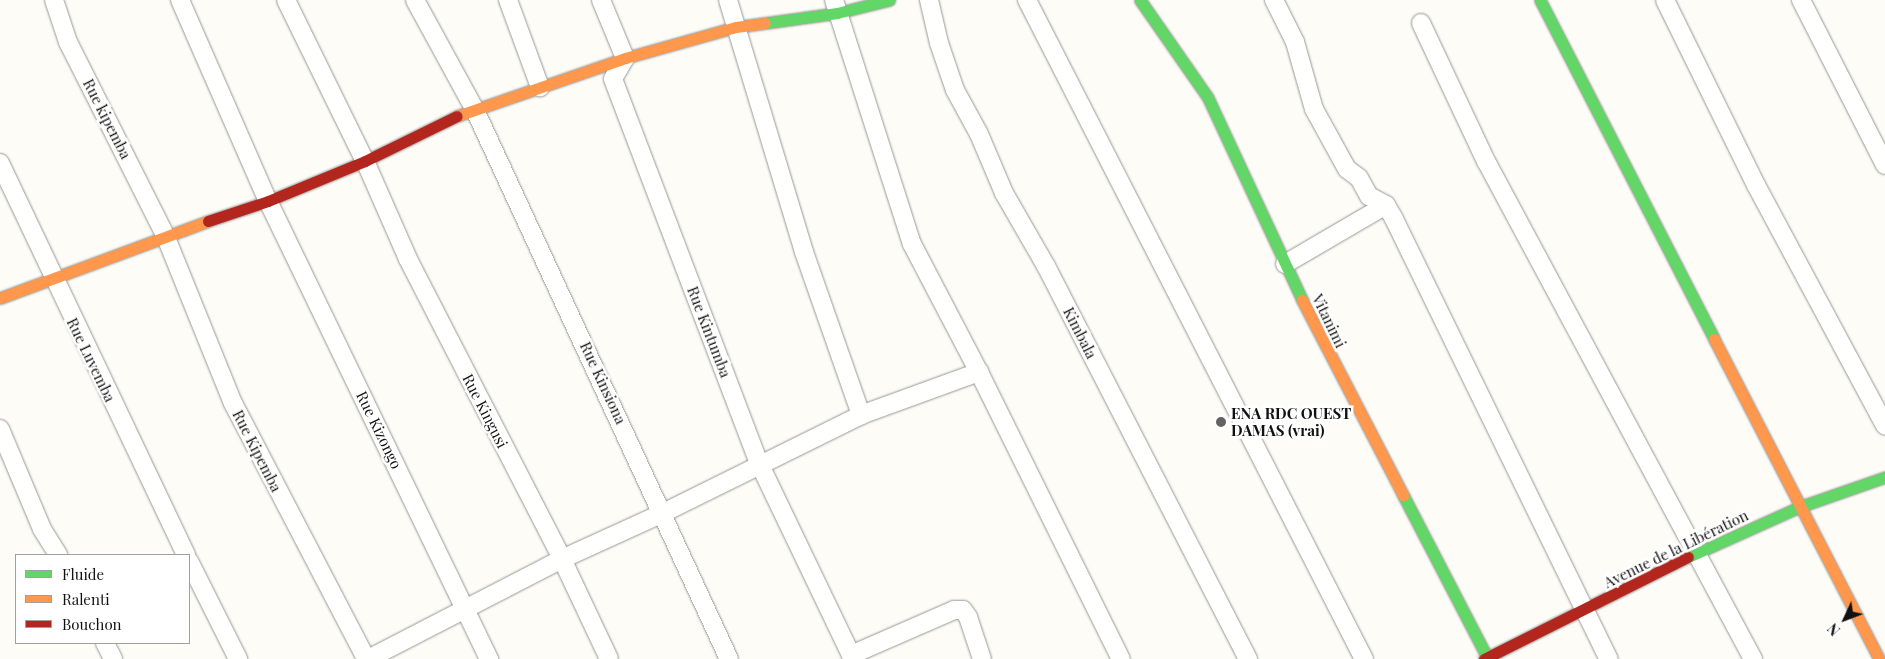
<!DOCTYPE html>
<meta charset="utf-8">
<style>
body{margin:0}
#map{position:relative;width:1885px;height:659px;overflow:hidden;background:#fdfcf7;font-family:"Playfair Display",serif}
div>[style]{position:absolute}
.roads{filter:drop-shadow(0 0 1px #979795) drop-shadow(0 0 1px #979795)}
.street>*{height:18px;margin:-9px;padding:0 9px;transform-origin:9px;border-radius:9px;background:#fffffe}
.fast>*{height:11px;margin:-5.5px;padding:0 5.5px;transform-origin:5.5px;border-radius:5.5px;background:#63d668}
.slow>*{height:11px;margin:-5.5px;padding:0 5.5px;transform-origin:5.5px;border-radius:5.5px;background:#ff974d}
.jam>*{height:11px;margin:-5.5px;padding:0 5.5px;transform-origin:5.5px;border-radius:5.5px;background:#b3261e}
.dots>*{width:14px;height:14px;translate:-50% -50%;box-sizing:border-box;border:2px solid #fff;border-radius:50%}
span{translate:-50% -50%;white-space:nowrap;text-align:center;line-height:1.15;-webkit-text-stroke:5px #fff;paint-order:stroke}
.street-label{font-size:15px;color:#111}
.poi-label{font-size:15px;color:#111;font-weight:700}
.left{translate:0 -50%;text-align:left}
.legend{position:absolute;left:15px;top:554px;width:175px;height:90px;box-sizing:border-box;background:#fff;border:1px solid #a0a0a0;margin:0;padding:6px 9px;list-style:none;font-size:15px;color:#111}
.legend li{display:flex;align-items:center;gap:10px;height:25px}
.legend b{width:25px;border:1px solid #a0a0a0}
.north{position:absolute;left:1820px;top:594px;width:50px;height:50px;-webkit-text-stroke:4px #fff;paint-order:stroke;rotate:227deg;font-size:14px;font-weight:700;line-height:20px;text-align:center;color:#111}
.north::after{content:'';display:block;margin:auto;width:18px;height:22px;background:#111;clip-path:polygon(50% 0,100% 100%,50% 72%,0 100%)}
</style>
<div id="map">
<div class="roads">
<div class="street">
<div style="left:54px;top:0;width:44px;rotate:71.6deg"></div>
<div style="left:68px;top:42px;width:216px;rotate:63.3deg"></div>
<div style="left:165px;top:235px;width:181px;rotate:68deg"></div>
<div style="left:233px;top:403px;width:288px;rotate:62.5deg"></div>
<div style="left:180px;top:0;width:219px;rotate:66.4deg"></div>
<div style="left:268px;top:201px;width:509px;rotate:64.24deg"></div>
<div style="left:286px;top:0;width:179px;rotate:63.9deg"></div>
<div style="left:365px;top:161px;width:107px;rotate:66.3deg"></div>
<div style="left:408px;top:259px;width:337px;rotate:62.8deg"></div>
<div style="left:562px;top:559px;width:110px;rotate:64.8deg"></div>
<div style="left:415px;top:0;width:123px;rotate:61.4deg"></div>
<div style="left:474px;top:108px;width:607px;rotate:65.17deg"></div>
<div style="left:508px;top:0;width:93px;rotate:69.8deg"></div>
<div style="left:601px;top:0;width:63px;rotate:67.5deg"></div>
<div style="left:625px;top:58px;width:24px;rotate:120deg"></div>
<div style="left:613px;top:79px;width:413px;rotate:69.2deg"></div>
<div style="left:760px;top:465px;width:215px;rotate:64.4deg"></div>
<div style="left:728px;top:0;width:263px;rotate:73.2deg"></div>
<div style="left:804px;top:252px;width:173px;rotate:70.7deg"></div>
<div style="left:834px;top:0;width:256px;rotate:72.3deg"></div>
<div style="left:912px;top:244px;width:144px;rotate:62.4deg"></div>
<div style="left:979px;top:372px;width:320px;rotate:63.7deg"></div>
<div style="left:929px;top:0;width:44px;rotate:76.9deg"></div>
<div style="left:939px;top:43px;width:50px;rotate:71.2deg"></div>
<div style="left:955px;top:90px;width:50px;rotate:61.4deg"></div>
<div style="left:979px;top:134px;width:64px;rotate:67deg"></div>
<div style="left:1004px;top:193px;width:84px;rotate:60.1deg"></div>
<div style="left:1046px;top:266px;width:442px;rotate:62.8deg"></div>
<div style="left:1027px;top:0;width:740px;rotate:62.92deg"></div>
<div style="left:1274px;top:0;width:47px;rotate:63.4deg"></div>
<div style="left:1295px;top:42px;width:70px;rotate:74.2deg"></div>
<div style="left:1314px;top:109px;width:68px;rotate:61.2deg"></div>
<div style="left:1347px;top:169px;width:15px;rotate:37deg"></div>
<div style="left:1359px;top:178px;width:21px;rotate:61deg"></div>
<div style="left:1369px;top:196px;width:19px;rotate:28deg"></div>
<div style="left:1386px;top:205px;width:16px;rotate:60deg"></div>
<div style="left:1394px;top:219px;width:490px;rotate:64deg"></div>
<div style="left:1665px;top:0;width:206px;rotate:63.8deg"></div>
<div style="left:1756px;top:185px;width:273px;rotate:61.8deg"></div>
<div style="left:1801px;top:0;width:185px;rotate:63deg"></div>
<div style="left:1421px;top:23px;width:153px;rotate:64.8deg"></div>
<div style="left:1486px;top:161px;width:565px;rotate:61.8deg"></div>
<div style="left:0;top:163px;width:434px;rotate:64.6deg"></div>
<div style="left:1285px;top:264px;width:117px;rotate:-30.3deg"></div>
<div style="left:0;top:429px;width:108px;rotate:67.2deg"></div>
<div style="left:42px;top:529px;width:31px;rotate:58deg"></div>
<div style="left:189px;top:561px;width:110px;rotate:63.4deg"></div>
<div style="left:105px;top:643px;width:18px;rotate:63deg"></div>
<div style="left:851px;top:655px;width:112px;rotate:-23.6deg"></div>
<div style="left:954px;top:610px;width:9px"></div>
<div style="left:963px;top:610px;width:9px;rotate:54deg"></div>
<div style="left:968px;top:617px;width:44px;rotate:71.6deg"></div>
<div style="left:368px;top:659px;width:218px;rotate:-27.3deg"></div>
<div style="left:562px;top:559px;width:111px;rotate:-24.5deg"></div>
<div style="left:663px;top:513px;width:221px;rotate:-26.3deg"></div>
<div style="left:861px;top:415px;width:126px;rotate:-20deg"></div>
</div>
<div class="fast">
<div style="left:1140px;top:0;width:119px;rotate:55.2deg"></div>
<div style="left:1208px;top:98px;width:223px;rotate:65deg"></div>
<div style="left:1540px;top:0;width:381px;rotate:62.8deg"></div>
<div style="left:765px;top:23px;width:73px;rotate:-7.9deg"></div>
<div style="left:837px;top:13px;width:54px;rotate:-14deg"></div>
<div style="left:1403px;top:495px;width:185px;rotate:62.6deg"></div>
<div style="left:1688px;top:557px;width:122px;rotate:-24.2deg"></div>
<div style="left:1799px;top:507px;width:91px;rotate:-19.2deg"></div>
</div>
<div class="slow">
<div style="left:457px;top:116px;width:178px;rotate:-19deg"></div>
<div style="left:625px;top:58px;width:115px;rotate:-15.6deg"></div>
<div style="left:736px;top:27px;width:29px;rotate:-8deg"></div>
<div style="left:0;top:298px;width:222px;rotate:-20.3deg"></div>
<div style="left:1302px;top:300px;width:220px;rotate:62.6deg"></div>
<div style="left:1714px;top:339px;width:360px;rotate:62.7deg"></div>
</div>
<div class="jam">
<div style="left:208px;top:221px;width:63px;rotate:-18.4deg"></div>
<div style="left:268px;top:201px;width:105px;rotate:-22.4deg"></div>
<div style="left:365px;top:161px;width:102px;rotate:-26.1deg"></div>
<div style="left:1484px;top:659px;width:228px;rotate:-26.6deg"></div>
</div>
</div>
<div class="dots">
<div style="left:1221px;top:422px;background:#646362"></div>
</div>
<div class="street-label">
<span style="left:107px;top:119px;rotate:63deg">Rue kipemba</span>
<span style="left:1329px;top:321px;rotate:64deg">Vitanimi</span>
<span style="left:709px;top:332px;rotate:69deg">Rue Kintumba</span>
<span style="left:1080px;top:333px;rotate:63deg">Kimbala</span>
<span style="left:91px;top:360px;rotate:64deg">Rue Luvemba</span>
<span style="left:603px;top:383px;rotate:65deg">Rue Kinsiona</span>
<span style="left:485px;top:411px;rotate:63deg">Rue Kingusi</span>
<span style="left:379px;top:430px;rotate:64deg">Rue Kizongo</span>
<span style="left:257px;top:451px;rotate:63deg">Rue Kipemba</span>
<span style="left:1676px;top:549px;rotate:-26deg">Avenue de la Libération</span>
</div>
<div class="poi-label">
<span class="left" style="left:1231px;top:422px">ENA RDC OUEST<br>DAMAS (vrai)</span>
</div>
<ul class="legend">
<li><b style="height:6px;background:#63d668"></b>Fluide</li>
<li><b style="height:6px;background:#ff974d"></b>Ralenti</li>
<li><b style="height:6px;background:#b3261e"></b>Bouchon</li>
</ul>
<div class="north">N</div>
</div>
